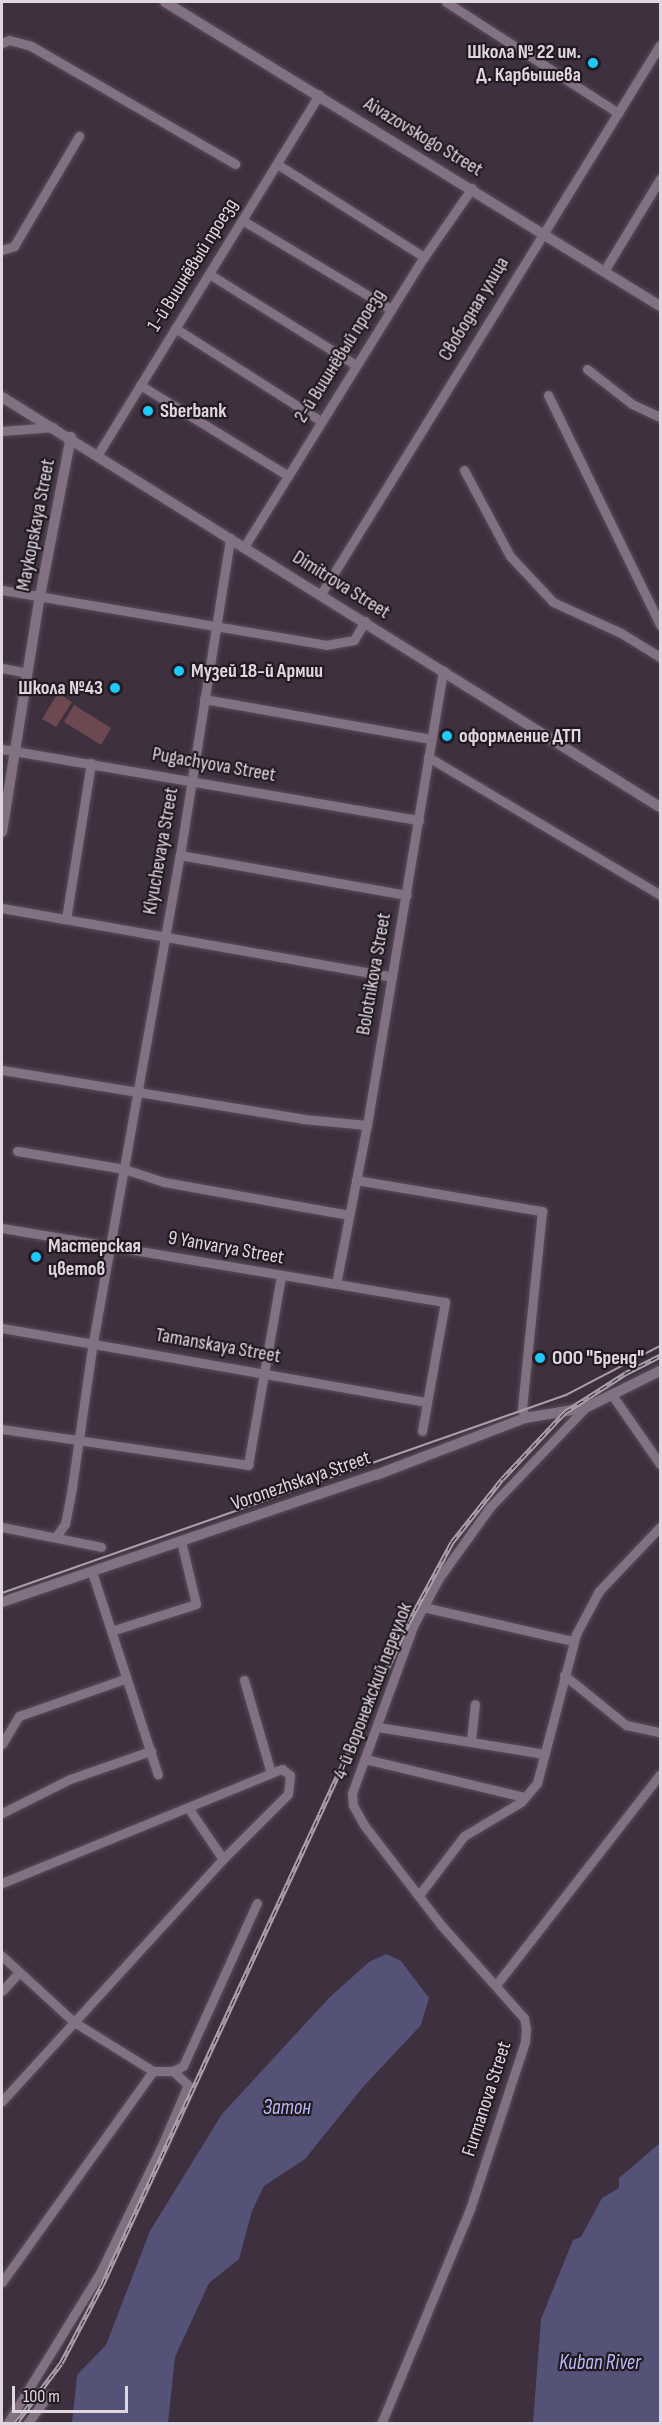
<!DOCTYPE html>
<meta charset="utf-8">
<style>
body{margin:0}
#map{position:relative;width:662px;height:2425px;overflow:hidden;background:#3e303f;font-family:"Sofia Sans Condensed",sans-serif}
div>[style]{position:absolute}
.green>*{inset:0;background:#6c4951}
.water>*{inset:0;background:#545277}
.roads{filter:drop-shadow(0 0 2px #594c5a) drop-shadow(0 0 2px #594c5a)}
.minor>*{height:9px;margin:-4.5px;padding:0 4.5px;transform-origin:4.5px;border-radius:4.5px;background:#827182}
.tertiary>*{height:10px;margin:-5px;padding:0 5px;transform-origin:5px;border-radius:5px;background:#827182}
.tram>*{height:1.5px;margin:-0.75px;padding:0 0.75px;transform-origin:0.75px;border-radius:0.75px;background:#aa9faa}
.rail>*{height:4.5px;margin-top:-2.25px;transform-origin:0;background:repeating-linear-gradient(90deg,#211a21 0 7px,#aa9faa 0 14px);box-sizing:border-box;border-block:2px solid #aa9faa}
.dots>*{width:16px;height:16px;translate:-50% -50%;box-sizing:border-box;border:3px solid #211a21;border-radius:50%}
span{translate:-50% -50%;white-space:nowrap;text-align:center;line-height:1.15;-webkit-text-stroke:4.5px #211a21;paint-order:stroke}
.poi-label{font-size:20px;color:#e0d6e0;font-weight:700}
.right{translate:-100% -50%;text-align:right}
.left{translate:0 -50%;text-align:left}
.street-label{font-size:20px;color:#e0d6e0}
.water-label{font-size:21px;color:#bab9f8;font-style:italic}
.frame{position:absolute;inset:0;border:3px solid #e0d6e0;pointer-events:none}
.scale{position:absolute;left:12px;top:2386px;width:116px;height:27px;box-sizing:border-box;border:3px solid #e0d6e0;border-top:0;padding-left:8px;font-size:18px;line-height:21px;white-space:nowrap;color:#e0d6e0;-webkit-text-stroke:4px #211a21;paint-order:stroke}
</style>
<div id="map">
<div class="green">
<div style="clip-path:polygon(58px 693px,72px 702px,56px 727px,42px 719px)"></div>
<div style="clip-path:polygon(74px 705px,111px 728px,101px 745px,64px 722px)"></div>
</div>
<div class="water">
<div style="clip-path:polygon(386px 1954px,401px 1961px,429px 1998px,421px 2025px,363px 2087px,305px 2159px,264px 2186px,252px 2211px,239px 2259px,209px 2283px,175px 2357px,168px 2423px,72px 2423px,77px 2375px,106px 2345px,150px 2231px,222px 2114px,330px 1997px,369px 1962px)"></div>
<div style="clip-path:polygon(660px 2143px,660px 2423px,533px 2423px,541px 2319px,573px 2240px,581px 2237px,602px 2198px,619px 2188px,619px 2178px)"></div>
</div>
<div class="roads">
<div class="minor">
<div style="left:446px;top:2px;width:205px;rotate:32.8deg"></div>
<div style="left:2px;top:43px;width:8px;rotate:-23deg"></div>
<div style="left:9px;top:40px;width:23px;rotate:15deg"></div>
<div style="left:31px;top:46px;width:236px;rotate:30deg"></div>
<div style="left:277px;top:164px;width:174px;rotate:32.3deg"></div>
<div style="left:242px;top:220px;width:174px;rotate:30.9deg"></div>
<div style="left:2px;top:250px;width:13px;rotate:-18deg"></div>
<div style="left:14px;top:246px;width:128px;rotate:-59.4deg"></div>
<div style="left:604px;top:271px;width:108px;rotate:-58.7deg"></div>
<div style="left:209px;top:274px;width:173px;rotate:31.8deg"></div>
<div style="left:175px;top:328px;width:173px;rotate:32.5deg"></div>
<div style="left:587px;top:369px;width:57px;rotate:37.9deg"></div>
<div style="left:632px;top:404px;width:31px;rotate:25deg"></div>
<div style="left:140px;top:385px;width:172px;rotate:31.5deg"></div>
<div style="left:548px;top:395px;width:256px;rotate:64deg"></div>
<div style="left:2px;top:431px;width:51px;rotate:-4.5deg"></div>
<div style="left:98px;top:454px;width:422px;rotate:-58.4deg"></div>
<div style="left:464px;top:470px;width:98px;rotate:61.9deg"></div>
<div style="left:510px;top:556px;width:63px;rotate:46.9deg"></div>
<div style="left:553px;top:602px;width:75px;rotate:24.5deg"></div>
<div style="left:621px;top:633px;width:46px;rotate:31.6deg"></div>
<div style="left:244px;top:547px;width:341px;rotate:-58.2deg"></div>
<div style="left:424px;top:257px;width:84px;rotate:-55.2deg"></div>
<div style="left:2px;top:590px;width:329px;rotate:9.6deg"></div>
<div style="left:326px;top:645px;width:28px;rotate:-10deg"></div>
<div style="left:354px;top:640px;width:22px;rotate:-60deg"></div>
<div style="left:321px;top:594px;width:645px;rotate:-58.31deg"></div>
<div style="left:2px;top:668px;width:25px;rotate:11deg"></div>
<div style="left:204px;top:699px;width:230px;rotate:10deg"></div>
<div style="left:2px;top:749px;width:423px;rotate:9.7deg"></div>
<div style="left:428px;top:757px;width:270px;rotate:30.7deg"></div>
<div style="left:180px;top:855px;width:230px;rotate:10deg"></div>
<div style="left:2px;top:908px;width:396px;rotate:10deg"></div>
<div style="left:66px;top:919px;width:158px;rotate:-80.9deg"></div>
<div style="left:2px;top:1070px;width:305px;rotate:9.2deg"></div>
<div style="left:303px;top:1119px;width:64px;rotate:5.4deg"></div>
<div style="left:17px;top:1151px;width:109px;rotate:9.5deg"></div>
<div style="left:124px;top:1169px;width:42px;rotate:18deg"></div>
<div style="left:164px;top:1182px;width:188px;rotate:10.1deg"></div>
<div style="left:356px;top:1180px;width:189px;rotate:9.5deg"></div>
<div style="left:542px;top:1211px;width:198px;rotate:95.8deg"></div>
<div style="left:522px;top:1408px;width:10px;rotate:73deg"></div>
<div style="left:2px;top:1228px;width:449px;rotate:9.5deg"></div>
<div style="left:445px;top:1302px;width:131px;rotate:100.1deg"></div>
<div style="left:336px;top:1284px;width:162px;rotate:-79deg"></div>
<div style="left:367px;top:1125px;width:461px;rotate:-80.5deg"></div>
<div style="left:2px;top:1328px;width:431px;rotate:9.9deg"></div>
<div style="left:612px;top:1395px;width:84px;rotate:55.2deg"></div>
<div style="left:2px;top:1429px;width:249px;rotate:8.3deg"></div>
<div style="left:248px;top:1465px;width:192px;rotate:-80.1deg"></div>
<div style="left:2px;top:1527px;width:101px;rotate:11.4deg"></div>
<div style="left:57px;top:1535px;width:14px;rotate:-54deg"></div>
<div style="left:65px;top:1524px;width:38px;rotate:-79deg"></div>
<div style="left:72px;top:1487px;width:147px;rotate:-81.8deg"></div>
<div style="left:93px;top:1342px;width:495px;rotate:-79.9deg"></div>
<div style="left:180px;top:855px;width:321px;rotate:-81deg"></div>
<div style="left:92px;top:1572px;width:213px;rotate:72deg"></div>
<div style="left:423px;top:1607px;width:154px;rotate:12.8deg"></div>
<div style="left:111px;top:1631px;width:89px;rotate:-17.6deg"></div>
<div style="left:196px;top:1604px;width:65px;rotate:-103.4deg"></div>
<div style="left:564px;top:1675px;width:80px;rotate:38.9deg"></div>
<div style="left:626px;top:1725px;width:35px;rotate:12deg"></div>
<div style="left:244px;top:1680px;width:97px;rotate:73.8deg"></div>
<div style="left:378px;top:1727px;width:169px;rotate:9.2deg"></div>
<div style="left:471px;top:1741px;width:37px;rotate:-84deg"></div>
<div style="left:2px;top:1744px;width:33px;rotate:-59deg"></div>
<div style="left:19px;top:1716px;width:114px;rotate:-19.4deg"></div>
<div style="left:365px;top:1759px;width:164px;rotate:13.4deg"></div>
<div style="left:189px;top:1809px;width:60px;rotate:55.8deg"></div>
<div style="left:2px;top:1813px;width:76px;rotate:-26.6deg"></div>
<div style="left:70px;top:1779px;width:86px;rotate:-19.1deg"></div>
<div style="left:2px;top:1883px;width:291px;rotate:-22.2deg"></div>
<div style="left:271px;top:1773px;width:12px;rotate:-20deg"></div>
<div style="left:282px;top:1769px;width:10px;rotate:37deg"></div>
<div style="left:290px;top:1775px;width:19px;rotate:96deg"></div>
<div style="left:288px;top:1794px;width:92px;rotate:135deg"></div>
<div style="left:223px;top:1859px;width:328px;rotate:132.4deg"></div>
<div style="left:419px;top:1895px;width:74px;rotate:-52.7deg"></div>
<div style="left:464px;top:1836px;width:66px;rotate:-30.8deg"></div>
<div style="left:521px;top:1802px;width:25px;rotate:-50deg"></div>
<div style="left:537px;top:1783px;width:154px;rotate:-75.3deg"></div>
<div style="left:576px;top:1634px;width:49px;rotate:-61.9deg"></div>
<div style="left:599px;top:1591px;width:88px;rotate:-46.4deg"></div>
<div style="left:2px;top:1956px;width:98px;rotate:42.5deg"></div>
<div style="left:74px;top:2022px;width:93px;rotate:31.8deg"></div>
<div style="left:496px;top:1985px;width:267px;rotate:-52.1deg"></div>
<div style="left:2px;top:1991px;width:25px;rotate:-48deg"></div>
<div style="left:153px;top:2071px;width:20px"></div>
<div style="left:173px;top:2071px;width:11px;rotate:-27deg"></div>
<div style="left:183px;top:2066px;width:179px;rotate:-65.6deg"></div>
<div style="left:2px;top:2282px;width:259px;rotate:-54.4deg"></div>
<div style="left:7px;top:2424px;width:177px;rotate:-58.4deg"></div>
<div style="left:100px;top:2273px;width:144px;rotate:-64.1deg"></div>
<div style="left:163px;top:2143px;width:63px;rotate:-66.7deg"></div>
<div style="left:188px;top:2085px;width:21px;rotate:-137deg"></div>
<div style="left:27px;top:2424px;width:36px;rotate:-54deg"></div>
<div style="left:381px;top:2424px;width:233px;rotate:-67.5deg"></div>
<div style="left:470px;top:2209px;width:176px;rotate:-71.8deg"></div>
<div style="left:525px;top:2042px;width:13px;rotate:-86deg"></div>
<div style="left:526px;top:2029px;width:11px;rotate:-100deg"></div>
<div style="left:524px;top:2018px;width:125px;rotate:-131.7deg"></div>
<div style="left:441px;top:1925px;width:126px;rotate:-127.6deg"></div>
<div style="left:364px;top:1825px;width:23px;rotate:-119deg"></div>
<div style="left:353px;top:1805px;width:12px;rotate:-95deg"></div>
<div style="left:352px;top:1793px;width:178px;rotate:-69.9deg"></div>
<div style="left:413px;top:1626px;width:55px;rotate:-61.6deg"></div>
<div style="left:439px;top:1578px;width:87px;rotate:-54.3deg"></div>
<div style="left:490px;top:1507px;width:137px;rotate:-46.2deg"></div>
</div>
<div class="tertiary">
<div style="left:165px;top:2px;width:581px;rotate:31.56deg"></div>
<div style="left:2px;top:397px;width:775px;rotate:31.93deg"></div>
<div style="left:2px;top:832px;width:239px;rotate:-80.9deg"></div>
<div style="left:40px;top:596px;width:162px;rotate:-79deg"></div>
<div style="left:2px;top:1602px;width:395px;rotate:-18.8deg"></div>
<div style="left:376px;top:1475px;width:160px;rotate:-20.9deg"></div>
<div style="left:525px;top:1418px;width:61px;rotate:-9.5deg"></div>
<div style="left:585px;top:1408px;width:84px;rotate:-26.3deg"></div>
</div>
</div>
<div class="tram">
<div style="left:2px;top:1593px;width:598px;rotate:-19.34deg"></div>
<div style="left:566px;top:1395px;width:106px;rotate:-27.5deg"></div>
</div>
<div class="rail">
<div style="left:15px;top:2424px;width:76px;rotate:-53deg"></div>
<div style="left:61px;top:2363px;width:88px;rotate:-62.3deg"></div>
<div style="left:102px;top:2285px;width:729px;rotate:-65.19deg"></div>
<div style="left:408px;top:1623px;width:92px;rotate:-61.5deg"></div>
<div style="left:452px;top:1542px;width:80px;rotate:-51.6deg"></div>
<div style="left:502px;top:1479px;width:92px;rotate:-46.8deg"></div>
<div style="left:565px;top:1412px;width:72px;rotate:-32.6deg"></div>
<div style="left:626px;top:1373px;width:38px;rotate:-27deg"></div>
</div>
<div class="dots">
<div style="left:593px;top:63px;background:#1ec9fd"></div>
<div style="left:148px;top:411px;background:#1ec9fd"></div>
<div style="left:179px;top:671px;background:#1ec9fd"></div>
<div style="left:115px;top:688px;background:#1ec9fd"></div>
<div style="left:447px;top:736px;background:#1ec9fd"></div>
<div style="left:36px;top:1257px;background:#1ec9fd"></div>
<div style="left:540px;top:1358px;background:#1ec9fd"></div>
</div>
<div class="poi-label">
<span class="right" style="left:581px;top:64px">Школа № 22 им.<br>Д. Карбышева</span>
<span class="left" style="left:160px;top:411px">Sberbank</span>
<span class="left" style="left:191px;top:671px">Музей 18-й Армии</span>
<span class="right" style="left:103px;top:688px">Школа №43</span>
<span class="left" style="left:459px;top:736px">оформление ДТП</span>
<span class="left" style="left:48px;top:1258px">Мастерская<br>цветов</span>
<span class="left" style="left:552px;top:1358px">ООО "Бренд"</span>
</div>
<div class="street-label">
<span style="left:423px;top:137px;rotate:31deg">Aivazovskogo Street</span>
<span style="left:193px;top:265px;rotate:-58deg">1-й Вишнёвый проезд</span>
<span style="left:474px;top:309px;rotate:-59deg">Свободная улица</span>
<span style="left:340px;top:356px;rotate:-58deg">2-й Вишнёвый проезд</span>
<span style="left:36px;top:525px;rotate:-79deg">Maykopskaya Street</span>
<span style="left:341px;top:585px;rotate:32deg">Dimitrova Street</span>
<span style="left:214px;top:765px;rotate:10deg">Pugachyova Street</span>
<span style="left:161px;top:851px;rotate:-80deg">Klyuchevaya Street</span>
<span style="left:374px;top:974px;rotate:-80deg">Bolotnikova Street</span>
<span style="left:226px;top:1248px;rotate:10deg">9 Yanvarya Street</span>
<span style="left:218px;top:1346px;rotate:10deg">Tamanskaya Street</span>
<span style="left:301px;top:1481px;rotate:-19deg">Voronezhskaya Street</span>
<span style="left:373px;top:1691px;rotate:-69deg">4-й Воронежский переулок</span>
<span style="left:487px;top:2099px;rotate:-72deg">Furmanova Street</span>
</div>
<div class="water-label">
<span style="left:287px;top:2108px">Затон</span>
<span style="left:600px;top:2363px">Kuban River</span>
</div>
<div class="frame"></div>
<div class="scale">100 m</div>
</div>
